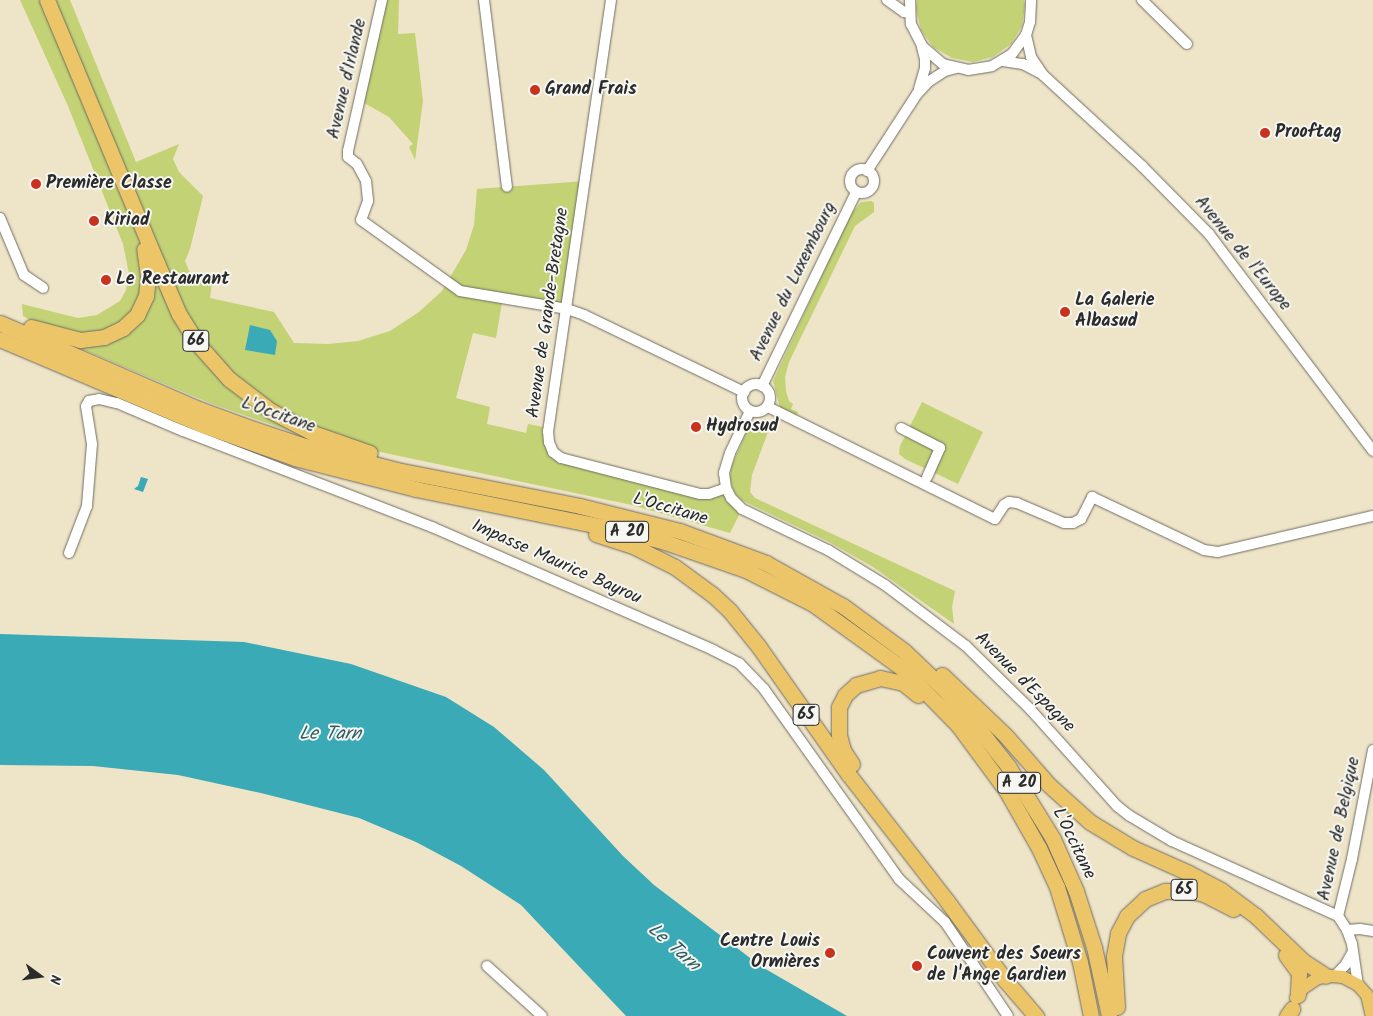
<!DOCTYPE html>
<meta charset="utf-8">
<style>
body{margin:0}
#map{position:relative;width:1373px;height:1016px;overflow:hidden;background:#eee4c8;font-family:Kalam,sans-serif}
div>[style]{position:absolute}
.green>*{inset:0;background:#c2d274}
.water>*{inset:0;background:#39aab6}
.roads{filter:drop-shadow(0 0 1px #6f6c62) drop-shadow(0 0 1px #6f6c62)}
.minor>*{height:10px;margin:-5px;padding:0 5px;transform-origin:5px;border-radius:5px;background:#fff}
.minor>.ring{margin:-5px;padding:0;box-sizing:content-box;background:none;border:10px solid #fff;border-radius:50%}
.major>*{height:12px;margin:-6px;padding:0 6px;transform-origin:6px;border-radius:6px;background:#edc569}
.highway>*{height:15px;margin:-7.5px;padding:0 7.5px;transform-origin:7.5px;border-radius:7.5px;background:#edc569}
.dots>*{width:14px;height:14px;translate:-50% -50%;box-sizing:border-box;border:2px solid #f6f6f2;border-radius:50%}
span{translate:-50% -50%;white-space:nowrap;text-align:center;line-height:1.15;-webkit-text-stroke:4px #f6f6f2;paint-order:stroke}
.shield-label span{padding:1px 4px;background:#f6f6f2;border:1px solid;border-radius:4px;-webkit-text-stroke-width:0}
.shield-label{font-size:16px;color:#2b2b2b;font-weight:700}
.street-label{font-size:18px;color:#2b2b2b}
.poi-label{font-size:18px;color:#2b2b2b;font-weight:700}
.left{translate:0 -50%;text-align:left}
.right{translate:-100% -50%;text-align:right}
.water-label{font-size:19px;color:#315e63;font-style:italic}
.north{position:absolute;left:15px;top:951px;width:50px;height:50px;-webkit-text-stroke:4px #f6f6f2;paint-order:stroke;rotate:104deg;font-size:14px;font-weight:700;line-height:20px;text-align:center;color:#2b2b2b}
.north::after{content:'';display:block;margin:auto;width:18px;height:22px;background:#2b2b2b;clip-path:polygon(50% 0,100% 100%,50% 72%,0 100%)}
</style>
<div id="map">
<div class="green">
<div style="clip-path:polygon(20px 0,70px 0,136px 162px,179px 144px,173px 159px,179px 172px,203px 196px,190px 249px,185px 261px,190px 273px,213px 275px,210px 298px,274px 312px,294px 343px,328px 344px,358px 341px,390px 331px,419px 312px,442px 291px,466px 250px,474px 225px,477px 189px,585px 181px,567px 309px,503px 297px,496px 338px,473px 333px,456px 398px,490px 407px,487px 424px,526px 433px,528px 424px,543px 427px,553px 452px,700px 494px,726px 488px,742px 509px,730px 533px,632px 505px,304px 436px,210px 403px,129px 369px,82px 349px,23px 316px,22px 304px,78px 318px,97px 315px,120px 301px,126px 290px,129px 274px,123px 244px,68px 106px)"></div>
<div style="clip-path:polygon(382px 0,399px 0,398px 34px,415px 33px,423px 101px,415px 160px,409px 147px,413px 144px,389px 117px,359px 100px)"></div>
<div style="clip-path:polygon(917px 0,1024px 0,1025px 5px,1022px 26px,1011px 44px,993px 57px,973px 62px,952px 58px,933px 47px,921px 30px,916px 9px)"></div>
<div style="clip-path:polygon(871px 201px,874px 203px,874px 212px,855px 226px,789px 362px,785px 377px,786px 391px,789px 401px,793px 404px,791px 409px,798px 412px,797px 416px,780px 408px,773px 381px,850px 215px,861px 202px)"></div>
<div style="clip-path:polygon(922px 402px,983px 432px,958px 484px,905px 459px,899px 454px,900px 446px)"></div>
<div style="clip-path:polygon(766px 419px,771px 424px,752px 475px,750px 492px,755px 498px,955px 591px,952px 607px,954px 624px,873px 567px,829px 542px,741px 500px,734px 492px,730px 479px,731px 467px,750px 424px)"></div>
</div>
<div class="water">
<div style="clip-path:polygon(250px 325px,270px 330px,277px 341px,275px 355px,245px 350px)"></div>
<div style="clip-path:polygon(141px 477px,148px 479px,143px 492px,134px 489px,138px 486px)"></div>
<div style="clip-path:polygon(0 634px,244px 642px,351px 664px,446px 697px,494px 727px,544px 770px,623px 856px,654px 885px,762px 967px,847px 1016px,626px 1016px,521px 905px,461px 866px,416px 842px,359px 818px,265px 794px,178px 775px,93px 766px,0 765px)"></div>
</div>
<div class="roads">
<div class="minor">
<div style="left:382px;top:0;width:155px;rotate:102.7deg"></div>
<div style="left:348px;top:151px;width:6px;rotate:90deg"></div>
<div style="left:348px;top:157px;width:11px;rotate:38deg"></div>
<div style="left:357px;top:164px;width:19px;rotate:62deg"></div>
<div style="left:366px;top:181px;width:20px;rotate:84deg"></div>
<div style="left:368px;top:201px;width:20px;rotate:110deg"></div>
<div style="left:361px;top:220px;width:122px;rotate:35.6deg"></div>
<div style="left:460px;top:291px;width:109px;rotate:9.5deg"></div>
<div style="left:567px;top:309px;width:18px;rotate:19deg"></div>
<div style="left:584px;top:315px;width:178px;rotate:25.7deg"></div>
<div style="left:484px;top:0;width:188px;rotate:83deg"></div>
<div style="left:611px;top:0;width:436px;rotate:98.3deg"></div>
<div style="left:548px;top:431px;width:11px;rotate:85deg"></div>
<div style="left:549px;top:442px;width:11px;rotate:68deg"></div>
<div style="left:553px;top:452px;width:10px;rotate:37deg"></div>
<div style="left:561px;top:458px;width:144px;rotate:14.5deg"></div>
<div style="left:700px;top:494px;width:9px"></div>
<div style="left:709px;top:494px;width:18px;rotate:-19deg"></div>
<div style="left:887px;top:0;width:21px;rotate:35deg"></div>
<div style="left:904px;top:12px;width:5px;rotate:11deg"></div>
<div style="left:910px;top:0;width:24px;rotate:88deg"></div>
<div style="left:911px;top:24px;width:25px;rotate:63deg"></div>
<div style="left:922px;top:46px;width:28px;rotate:41deg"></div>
<div style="left:943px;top:64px;width:26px;rotate:13deg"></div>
<div style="left:968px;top:70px;width:24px;rotate:-9deg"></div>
<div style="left:992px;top:66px;width:23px;rotate:-31deg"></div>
<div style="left:1012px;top:54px;width:24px;rotate:-54deg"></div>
<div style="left:1026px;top:35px;width:14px;rotate:-73deg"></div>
<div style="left:1030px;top:22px;width:22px;rotate:-87deg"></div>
<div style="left:1142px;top:0;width:63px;rotate:44.4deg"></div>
<div style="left:1026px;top:35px;width:23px;rotate:77deg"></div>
<div style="left:1031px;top:57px;width:22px;rotate:56deg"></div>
<div style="left:1043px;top:75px;width:136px;rotate:42.6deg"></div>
<div style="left:1143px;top:167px;width:94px;rotate:45.4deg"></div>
<div style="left:1209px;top:234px;width:272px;rotate:52.9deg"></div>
<div style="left:1003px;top:61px;width:20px;rotate:9deg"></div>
<div style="left:1023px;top:64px;width:19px;rotate:28deg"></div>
<div style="left:919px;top:89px;width:22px;rotate:-74deg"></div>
<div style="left:925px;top:68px;width:9px;rotate:-90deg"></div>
<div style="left:925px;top:59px;width:12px;rotate:-104deg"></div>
<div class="ring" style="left:850px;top:169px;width:14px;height:14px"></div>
<div style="left:867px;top:171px;width:92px;rotate:-57deg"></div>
<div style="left:917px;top:94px;width:16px;rotate:-47deg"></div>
<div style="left:928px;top:82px;width:20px;rotate:-33deg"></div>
<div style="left:945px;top:71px;width:11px;rotate:-15deg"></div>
<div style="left:0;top:218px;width:62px;rotate:67.2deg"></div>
<div style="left:24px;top:275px;width:23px;rotate:34deg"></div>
<div class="ring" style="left:742px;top:384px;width:18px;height:18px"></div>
<div style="left:762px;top:386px;width:216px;rotate:-64.1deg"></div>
<div style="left:768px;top:407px;width:253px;rotate:26.3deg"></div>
<div style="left:995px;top:519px;width:17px;rotate:-57deg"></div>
<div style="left:1004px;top:505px;width:6px;rotate:-31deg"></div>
<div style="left:1009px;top:502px;width:8px;rotate:7deg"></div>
<div style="left:1017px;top:503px;width:51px;rotate:23.1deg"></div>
<div style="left:1064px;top:523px;width:9px"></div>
<div style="left:1073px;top:523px;width:9px;rotate:-27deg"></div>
<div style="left:1081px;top:519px;width:25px;rotate:-63deg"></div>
<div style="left:1092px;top:497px;width:124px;rotate:25.3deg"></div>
<div style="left:1204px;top:550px;width:14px;rotate:8deg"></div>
<div style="left:1218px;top:552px;width:159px;rotate:-13.1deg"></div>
<div style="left:750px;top:411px;width:47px;rotate:115.5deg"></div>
<div style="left:730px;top:453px;width:21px;rotate:107deg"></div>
<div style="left:724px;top:473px;width:15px;rotate:82deg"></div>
<div style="left:726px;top:488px;width:11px;rotate:63deg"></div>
<div style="left:731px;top:498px;width:16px;rotate:45deg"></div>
<div style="left:742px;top:509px;width:95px;rotate:25.5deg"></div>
<div style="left:828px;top:550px;width:67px;rotate:31.6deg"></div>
<div style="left:885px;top:585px;width:101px;rotate:37deg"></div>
<div style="left:966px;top:646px;width:90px;rotate:44.5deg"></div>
<div style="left:1030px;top:709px;width:130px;rotate:48.1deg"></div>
<div style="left:1117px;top:806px;width:16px;rotate:38deg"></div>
<div style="left:1130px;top:816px;width:49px;rotate:30.8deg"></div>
<div style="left:1172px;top:841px;width:182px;rotate:24.3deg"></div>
<div style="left:1338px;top:916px;width:17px;rotate:57deg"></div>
<div style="left:1347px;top:930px;width:15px;rotate:70deg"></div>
<div style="left:1352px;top:944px;width:41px;rotate:81.7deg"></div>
<div style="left:901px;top:428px;width:44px;rotate:27.1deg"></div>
<div style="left:940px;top:448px;width:32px;rotate:114deg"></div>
<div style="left:69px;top:553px;width:50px;rotate:-69deg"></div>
<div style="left:87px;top:506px;width:62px;rotate:-85.4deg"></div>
<div style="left:92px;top:444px;width:38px;rotate:-99deg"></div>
<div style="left:86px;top:406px;width:6px;rotate:-59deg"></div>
<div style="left:89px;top:401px;width:10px;rotate:-11deg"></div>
<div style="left:99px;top:399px;width:18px;rotate:13deg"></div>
<div style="left:117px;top:403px;width:72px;rotate:23deg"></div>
<div style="left:183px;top:431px;width:267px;rotate:21.1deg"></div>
<div style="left:432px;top:527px;width:307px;rotate:23.6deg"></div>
<div style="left:713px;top:650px;width:29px;rotate:27deg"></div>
<div style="left:739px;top:663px;width:36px;rotate:46deg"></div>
<div style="left:764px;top:689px;width:233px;rotate:54.6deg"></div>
<div style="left:899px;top:879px;width:63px;rotate:43.1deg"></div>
<div style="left:945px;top:922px;width:113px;rotate:56.2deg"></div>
<div style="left:1338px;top:916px;width:59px;rotate:-76.2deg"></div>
<div style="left:1352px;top:859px;width:111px;rotate:-79.1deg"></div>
<div style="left:1347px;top:930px;width:13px;rotate:-4deg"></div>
<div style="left:1360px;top:929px;width:13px;rotate:9deg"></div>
<div style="left:487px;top:966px;width:74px;rotate:42.3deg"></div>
<div style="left:1335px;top:976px;width:16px;rotate:-47deg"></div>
<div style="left:1346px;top:964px;width:13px;rotate:-61deg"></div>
</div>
<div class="major">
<div style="left:1296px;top:998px;width:12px;rotate:-55deg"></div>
<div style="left:1303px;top:988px;width:18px;rotate:-34deg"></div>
<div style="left:1318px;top:978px;width:13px;rotate:-9deg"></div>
<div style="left:1331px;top:976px;width:12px;rotate:5deg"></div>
<div style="left:1343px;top:977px;width:17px;rotate:28deg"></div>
<div style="left:1358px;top:985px;width:13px;rotate:48deg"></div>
<div style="left:1367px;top:995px;width:22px;rotate:77deg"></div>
</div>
<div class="highway">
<div style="left:47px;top:0;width:285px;rotate:67.3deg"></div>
<div style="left:157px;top:263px;width:56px;rotate:66.7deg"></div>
<div style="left:179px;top:314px;width:34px;rotate:58deg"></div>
<div style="left:197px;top:343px;width:48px;rotate:48.4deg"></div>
<div style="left:229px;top:379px;width:53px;rotate:37.3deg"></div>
<div style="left:271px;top:411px;width:47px;rotate:27.6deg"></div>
<div style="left:313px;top:433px;width:60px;rotate:19.3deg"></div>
<div style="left:0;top:323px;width:217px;rotate:23.4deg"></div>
<div style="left:199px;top:409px;width:59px;rotate:20deg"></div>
<div style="left:254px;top:429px;width:54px;rotate:18.4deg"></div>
<div style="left:305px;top:446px;width:95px;rotate:14.6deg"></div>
<div style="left:397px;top:470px;width:187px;rotate:11.1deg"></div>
<div style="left:580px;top:506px;width:103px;rotate:14deg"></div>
<div style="left:680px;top:531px;width:92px;rotate:20.4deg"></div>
<div style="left:766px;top:563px;width:88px;rotate:29.2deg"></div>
<div style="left:843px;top:606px;width:76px;rotate:36.4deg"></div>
<div style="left:904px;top:651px;width:54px;rotate:43.5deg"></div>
<div style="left:943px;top:688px;width:47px;rotate:48.5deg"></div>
<div style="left:974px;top:723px;width:55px;rotate:51.7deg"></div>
<div style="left:1008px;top:766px;width:86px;rotate:58.3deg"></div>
<div style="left:1053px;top:839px;width:57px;rotate:66.1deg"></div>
<div style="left:1076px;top:891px;width:59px;rotate:72.2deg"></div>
<div style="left:1094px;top:947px;width:71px;rotate:77.7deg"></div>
<div style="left:31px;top:327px;width:51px;rotate:14.9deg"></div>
<div style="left:80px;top:340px;width:24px;rotate:-7deg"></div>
<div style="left:104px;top:337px;width:21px;rotate:-25deg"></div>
<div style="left:123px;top:328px;width:19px;rotate:-43deg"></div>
<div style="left:137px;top:315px;width:21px;rotate:-65deg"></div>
<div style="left:146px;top:296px;width:20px;rotate:-84deg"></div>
<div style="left:148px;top:276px;width:27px;rotate:-98deg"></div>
<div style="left:0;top:339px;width:223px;rotate:23deg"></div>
<div style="left:205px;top:426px;width:96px;rotate:19.6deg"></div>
<div style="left:295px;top:458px;width:125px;rotate:14.4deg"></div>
<div style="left:416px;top:489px;width:208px;rotate:11.4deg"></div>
<div style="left:620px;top:530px;width:47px;rotate:14.9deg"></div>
<div style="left:665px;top:542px;width:86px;rotate:19.1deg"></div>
<div style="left:746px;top:570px;width:75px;rotate:26.9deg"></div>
<div style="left:813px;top:604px;width:111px;rotate:35.8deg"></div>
<div style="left:903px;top:669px;width:78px;rotate:45.5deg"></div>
<div style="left:958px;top:725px;width:81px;rotate:53.6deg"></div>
<div style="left:1006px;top:790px;width:67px;rotate:60.4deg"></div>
<div style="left:1039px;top:848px;width:43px;rotate:65.2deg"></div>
<div style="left:1057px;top:887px;width:78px;rotate:73deg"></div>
<div style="left:1080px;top:962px;width:55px;rotate:78.5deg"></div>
<div style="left:596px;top:534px;width:39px;rotate:18deg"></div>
<div style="left:633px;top:546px;width:47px;rotate:26.6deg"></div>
<div style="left:675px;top:567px;width:47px;rotate:36.4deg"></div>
<div style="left:713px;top:595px;width:23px;rotate:43deg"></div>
<div style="left:730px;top:611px;width:46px;rotate:51.1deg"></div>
<div style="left:759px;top:647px;width:156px;rotate:54.9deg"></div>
<div style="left:849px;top:775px;width:160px;rotate:52.1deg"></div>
<div style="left:947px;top:901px;width:98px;rotate:53.7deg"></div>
<div style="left:1005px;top:980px;width:48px;rotate:49.3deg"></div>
<div style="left:942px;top:675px;width:88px;rotate:43.6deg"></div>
<div style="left:1006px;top:736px;width:65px;rotate:48.7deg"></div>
<div style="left:1049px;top:785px;width:55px;rotate:42.1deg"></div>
<div style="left:1090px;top:822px;width:50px;rotate:31.2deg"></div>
<div style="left:1133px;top:848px;width:61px;rotate:24.1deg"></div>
<div style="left:1189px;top:873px;width:36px;rotate:28deg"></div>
<div style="left:1221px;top:890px;width:44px;rotate:36.6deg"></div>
<div style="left:1256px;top:916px;width:65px;rotate:43.8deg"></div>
<div style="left:1303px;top:961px;width:27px;rotate:33deg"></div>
<div style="left:852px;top:764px;width:17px;rotate:-123deg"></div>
<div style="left:843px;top:750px;width:16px;rotate:-105deg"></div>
<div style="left:839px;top:735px;width:28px;rotate:-90deg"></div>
<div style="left:839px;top:707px;width:13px;rotate:-63deg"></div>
<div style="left:845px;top:695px;width:15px;rotate:-42deg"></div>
<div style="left:856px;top:685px;width:25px;rotate:-16deg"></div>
<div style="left:880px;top:678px;width:24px;rotate:12deg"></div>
<div style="left:903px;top:683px;width:19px;rotate:39deg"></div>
<div style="left:1286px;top:955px;width:22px;rotate:54deg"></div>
<div style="left:1299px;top:973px;width:22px;rotate:93deg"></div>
<div style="left:1117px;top:1007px;width:51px;rotate:-93.4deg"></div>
<div style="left:1114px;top:956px;width:23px;rotate:-80deg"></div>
<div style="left:1118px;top:933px;width:19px;rotate:-62deg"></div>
<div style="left:1127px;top:916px;width:25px;rotate:-43deg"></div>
<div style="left:1145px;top:899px;width:22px;rotate:-22deg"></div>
<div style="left:1165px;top:891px;width:25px"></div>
<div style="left:1190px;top:891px;width:14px;rotate:12deg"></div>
<div style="left:1204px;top:894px;width:33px;rotate:27deg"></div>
<div style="left:1287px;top:1016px;width:9px;rotate:-54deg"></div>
</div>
</div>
<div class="dots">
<div style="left:535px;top:90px;background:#c8321e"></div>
<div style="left:1265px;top:133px;background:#c8321e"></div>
<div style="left:36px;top:184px;background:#c8321e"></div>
<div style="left:94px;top:221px;background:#c8321e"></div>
<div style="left:106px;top:280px;background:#c8321e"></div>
<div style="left:1065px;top:312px;background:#c8321e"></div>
<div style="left:696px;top:427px;background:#c8321e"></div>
<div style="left:830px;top:953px;background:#c8321e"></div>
<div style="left:917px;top:966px;background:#c8321e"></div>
</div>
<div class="shield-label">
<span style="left:196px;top:341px">66</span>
<span style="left:627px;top:532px">A 20</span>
<span style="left:806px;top:715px">65</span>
<span style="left:1019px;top:783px">A 20</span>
<span style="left:1184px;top:890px">65</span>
</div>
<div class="street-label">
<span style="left:348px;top:79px;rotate:-77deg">Avenue d'Irlande</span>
<span style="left:1242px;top:254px;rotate:51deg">Avenue de l'Europe</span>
<span style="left:794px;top:282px;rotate:-64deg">Avenue du Luxembourg</span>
<span style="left:549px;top:313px;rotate:-82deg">Avenue de Grande-Bretagne</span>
<span style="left:278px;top:416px;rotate:19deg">L'Occitane</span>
<span style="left:670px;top:510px;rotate:16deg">L'Occitane</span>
<span style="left:556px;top:563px;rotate:24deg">Impasse Maurice Bayrou</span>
<span style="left:1024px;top:683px;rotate:45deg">Avenue d'Espagne</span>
<span style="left:1340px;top:829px;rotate:-78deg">Avenue de Belgique</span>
<span style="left:1073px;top:844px;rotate:64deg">L'Occitane</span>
</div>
<div class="poi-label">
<span class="left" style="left:545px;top:90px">Grand Frais</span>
<span class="left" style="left:1275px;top:133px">Prooftag</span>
<span class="left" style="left:46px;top:184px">Première Classe</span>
<span class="left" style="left:104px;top:221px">Kiriad</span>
<span class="left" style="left:116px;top:280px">Le Restaurant</span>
<span class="left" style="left:1075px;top:312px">La Galerie<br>Albasud</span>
<span class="left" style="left:706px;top:427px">Hydrosud</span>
<span class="right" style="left:820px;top:953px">Centre Louis<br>Ormières</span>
<span class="left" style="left:927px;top:966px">Couvent des Soeurs<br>de l'Ange Gardien</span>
</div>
<div class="water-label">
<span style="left:330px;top:735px">Le Tarn</span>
<span style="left:673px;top:948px;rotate:41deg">Le Tarn</span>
</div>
<div class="north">N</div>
</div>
